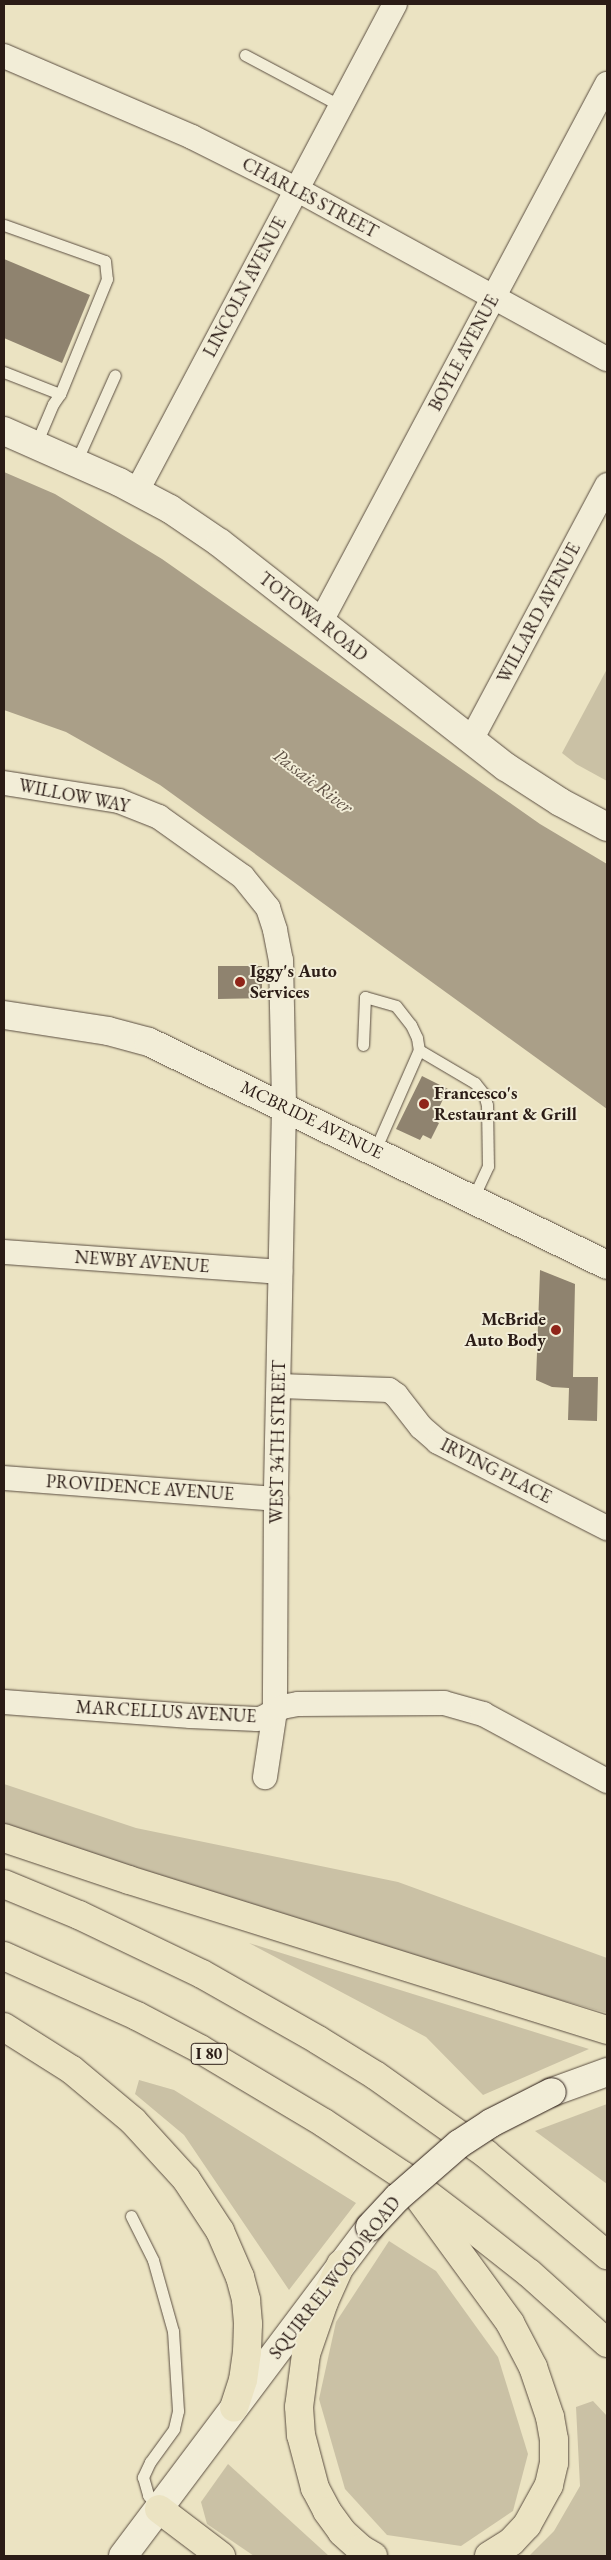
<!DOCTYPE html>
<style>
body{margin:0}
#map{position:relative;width:611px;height:2560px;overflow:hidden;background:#ebe3c2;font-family:"EB Garamond",serif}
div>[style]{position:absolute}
.green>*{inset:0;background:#cac1a5}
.water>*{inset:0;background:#aa9f88}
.building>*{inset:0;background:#8f836f}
.roads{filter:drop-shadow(0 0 1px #5b4e41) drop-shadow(0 0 1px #5b4e41)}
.lane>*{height:11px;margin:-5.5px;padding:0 5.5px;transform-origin:5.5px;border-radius:5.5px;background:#f2edd7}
.street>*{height:24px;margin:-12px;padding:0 12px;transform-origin:12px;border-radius:12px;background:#f2edd7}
.secondary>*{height:28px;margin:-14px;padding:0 14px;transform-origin:14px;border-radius:14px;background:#f2edd7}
.highway>*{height:28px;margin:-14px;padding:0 14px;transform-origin:14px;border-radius:14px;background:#ebe3c2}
.bridges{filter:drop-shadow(0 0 1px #2b1c16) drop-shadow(0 0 1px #2b1c16)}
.secondary-bridge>*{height:28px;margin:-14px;padding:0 14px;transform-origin:14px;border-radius:14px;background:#f2edd7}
.dots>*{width:14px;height:14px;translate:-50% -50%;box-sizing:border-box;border:2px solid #f2edd7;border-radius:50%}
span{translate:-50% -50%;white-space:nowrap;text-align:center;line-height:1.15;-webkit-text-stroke:4px #f2edd7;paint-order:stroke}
.shield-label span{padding:1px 4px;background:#f2edd7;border:1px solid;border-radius:4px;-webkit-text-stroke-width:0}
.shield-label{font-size:16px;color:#2b1c16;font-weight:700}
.street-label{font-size:18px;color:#2b1c16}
.poi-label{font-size:18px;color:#2b1c16;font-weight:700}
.left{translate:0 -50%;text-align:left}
.right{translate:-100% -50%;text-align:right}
.water-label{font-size:19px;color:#5e5044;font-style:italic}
.frame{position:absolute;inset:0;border:5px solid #2b1c16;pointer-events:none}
</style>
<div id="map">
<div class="green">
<div style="clip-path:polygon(607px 669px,607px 781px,576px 764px,562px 753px)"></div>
<div style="clip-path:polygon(4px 1784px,136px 1828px,398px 1882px,607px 1958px,607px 2013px,532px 1992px,4px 1826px)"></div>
<div style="clip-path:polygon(249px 1943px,589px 2049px,483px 2095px,426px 2037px)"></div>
<div style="clip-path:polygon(139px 2080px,174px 2090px,356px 2203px,289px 2290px,184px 2135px,135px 2094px)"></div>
<div style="clip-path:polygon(607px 2104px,607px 2184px,535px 2131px)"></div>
<div style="clip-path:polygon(389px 2241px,436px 2271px,498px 2357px,528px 2454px,513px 2511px,461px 2546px,387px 2535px,345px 2489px,319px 2399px,336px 2322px)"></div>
<div style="clip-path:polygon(593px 2401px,607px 2416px,607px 2556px,529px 2556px,554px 2531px,580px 2486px,576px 2407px)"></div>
<div style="clip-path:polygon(228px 2464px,329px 2556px,254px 2556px,207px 2524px,201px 2502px)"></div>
</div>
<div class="water">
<div style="clip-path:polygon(4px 472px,55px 494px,162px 559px,540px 824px,607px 864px,607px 1109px,160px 785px,66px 732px,4px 710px)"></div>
</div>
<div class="building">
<div style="clip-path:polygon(4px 259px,90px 295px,62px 363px,4px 338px)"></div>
<div style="clip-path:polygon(218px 966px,262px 966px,262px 998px,218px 999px)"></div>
<div style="clip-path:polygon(422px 1076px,448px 1089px,433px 1120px,439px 1123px,431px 1139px,423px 1135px,420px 1140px,396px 1129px)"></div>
<div style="clip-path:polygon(540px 1270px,575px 1284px,573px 1377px,598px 1377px,597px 1421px,568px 1420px,569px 1388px,552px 1387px,536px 1380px)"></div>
</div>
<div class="roads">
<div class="lane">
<div style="left:245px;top:55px;width:109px;rotate:28deg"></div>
<div style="left:4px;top:225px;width:107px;rotate:19.6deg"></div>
<div style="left:105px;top:261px;width:18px;rotate:84deg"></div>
<div style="left:107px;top:279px;width:124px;rotate:112.2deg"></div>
<div style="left:60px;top:394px;width:60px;rotate:-158.6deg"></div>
<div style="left:36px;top:444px;width:43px;rotate:-67deg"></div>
<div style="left:53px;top:404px;width:12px;rotate:-55deg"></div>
<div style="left:76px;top:462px;width:95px;rotate:-65.9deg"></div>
<div style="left:363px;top:1045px;width:48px;rotate:-87.6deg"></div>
<div style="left:365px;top:997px;width:32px;rotate:16deg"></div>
<div style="left:396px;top:1006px;width:24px;rotate:52deg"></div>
<div style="left:411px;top:1025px;width:14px;rotate:65deg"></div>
<div style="left:417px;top:1038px;width:12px;rotate:81deg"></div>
<div style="left:375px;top:1150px;width:109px;rotate:-66.3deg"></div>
<div style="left:419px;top:1050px;width:65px;rotate:30.5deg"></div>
<div style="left:475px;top:1083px;width:14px;rotate:51deg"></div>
<div style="left:484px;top:1094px;width:11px;rotate:75deg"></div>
<div style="left:487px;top:1105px;width:61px;rotate:89.1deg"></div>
<div style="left:488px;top:1166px;width:35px;rotate:115deg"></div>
<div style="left:131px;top:2216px;width:49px;rotate:63.4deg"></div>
<div style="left:153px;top:2260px;width:74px;rotate:74.3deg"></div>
<div style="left:173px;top:2331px;width:80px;rotate:86.4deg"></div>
<div style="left:178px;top:2411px;width:18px;rotate:103deg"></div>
<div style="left:174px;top:2429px;width:41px;rotate:126deg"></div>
<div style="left:150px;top:2462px;width:17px;rotate:115deg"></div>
<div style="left:143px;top:2477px;width:19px;rotate:74deg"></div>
<div style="left:148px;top:2495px;width:18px;rotate:52deg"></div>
</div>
<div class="street">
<div style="left:4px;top:56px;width:205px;rotate:23.3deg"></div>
<div style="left:192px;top:137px;width:116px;rotate:26.6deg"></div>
<div style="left:296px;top:189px;width:354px;rotate:28.7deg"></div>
<div style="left:137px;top:491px;width:551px;rotate:-62.09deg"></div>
<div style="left:320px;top:623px;width:611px;rotate:-61.97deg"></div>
<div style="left:471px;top:740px;width:289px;rotate:-61.9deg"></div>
<div style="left:4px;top:783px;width:116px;rotate:8.9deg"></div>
<div style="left:119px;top:801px;width:43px;rotate:21.8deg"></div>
<div style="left:159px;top:817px;width:103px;rotate:35.5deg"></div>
<div style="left:243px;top:877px;width:40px;rotate:51deg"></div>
<div style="left:268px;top:908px;width:23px;rotate:72deg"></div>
<div style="left:275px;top:930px;width:31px;rotate:79deg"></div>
<div style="left:281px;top:960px;width:147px;rotate:88.8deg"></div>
<div style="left:284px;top:1107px;width:392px;rotate:91.2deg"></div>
<div style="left:276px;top:1499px;width:212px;rotate:90.3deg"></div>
<div style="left:275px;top:1711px;width:67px;rotate:98.6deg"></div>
<div style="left:4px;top:1252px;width:277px;rotate:4.1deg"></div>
<div style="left:280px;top:1386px;width:109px;rotate:2.1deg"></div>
<div style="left:389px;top:1390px;width:9px;rotate:36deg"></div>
<div style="left:396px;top:1395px;width:41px;rotate:52deg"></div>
<div style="left:421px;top:1427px;width:23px;rotate:41deg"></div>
<div style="left:438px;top:1442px;width:190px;rotate:27deg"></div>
<div style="left:4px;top:1478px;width:273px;rotate:4.4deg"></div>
<div style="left:4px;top:1702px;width:187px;rotate:4.3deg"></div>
<div style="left:190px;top:1716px;width:67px;rotate:2.6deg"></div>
<div style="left:257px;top:1719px;width:6px;rotate:-9deg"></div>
<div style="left:263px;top:1718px;width:22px;rotate:-30deg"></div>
<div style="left:282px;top:1707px;width:16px;rotate:-11deg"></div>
<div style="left:298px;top:1704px;width:146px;rotate:-0.4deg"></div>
<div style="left:444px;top:1703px;width:41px;rotate:15.8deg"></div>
<div style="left:483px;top:1714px;width:141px;rotate:28.4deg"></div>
</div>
<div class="secondary">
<div style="left:4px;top:431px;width:126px;rotate:23.9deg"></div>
<div style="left:119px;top:482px;width:58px;rotate:27.9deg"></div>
<div style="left:170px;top:509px;width:60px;rotate:34.2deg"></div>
<div style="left:220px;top:543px;width:363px;rotate:38.1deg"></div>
<div style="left:506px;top:767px;width:64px;rotate:32.9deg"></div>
<div style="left:560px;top:802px;width:53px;rotate:28deg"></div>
<div style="left:4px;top:1015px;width:105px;rotate:8.7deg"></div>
<div style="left:108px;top:1031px;width:42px;rotate:15deg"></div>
<div style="left:149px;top:1042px;width:509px;rotate:25.96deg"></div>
<div style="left:552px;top:2092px;width:59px;rotate:-20deg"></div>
<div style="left:123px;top:2556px;width:411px;rotate:-53.1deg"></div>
</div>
<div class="highway">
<div style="left:4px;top:1838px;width:132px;rotate:18.6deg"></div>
<div style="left:129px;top:1880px;width:501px;rotate:17.42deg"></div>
<div style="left:4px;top:1884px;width:81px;rotate:22.5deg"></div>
<div style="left:79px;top:1915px;width:136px;rotate:25.6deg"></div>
<div style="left:202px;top:1974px;width:133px;rotate:29.6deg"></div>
<div style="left:318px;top:2040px;width:67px;rotate:31.6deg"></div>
<div style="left:375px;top:2075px;width:136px;rotate:35.4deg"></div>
<div style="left:486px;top:2154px;width:158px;rotate:39.9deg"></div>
<div style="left:4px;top:1956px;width:146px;rotate:24.3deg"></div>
<div style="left:137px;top:2016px;width:71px;rotate:27.6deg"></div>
<div style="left:200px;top:2049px;width:144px;rotate:30.8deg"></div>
<div style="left:324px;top:2123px;width:94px;rotate:33.7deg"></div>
<div style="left:402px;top:2175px;width:89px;rotate:37.3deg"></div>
<div style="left:473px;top:2229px;width:71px;rotate:38.2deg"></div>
<div style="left:529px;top:2273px;width:105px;rotate:41.9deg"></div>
<div style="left:4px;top:2027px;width:80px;rotate:32.3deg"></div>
<div style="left:72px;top:2070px;width:80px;rotate:39.9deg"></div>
<div style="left:133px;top:2121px;width:79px;rotate:47.6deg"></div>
<div style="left:186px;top:2179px;width:62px;rotate:56.8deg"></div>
<div style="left:220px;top:2231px;width:50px;rotate:66.5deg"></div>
<div style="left:240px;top:2277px;width:24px;rotate:75deg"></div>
<div style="left:246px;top:2300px;width:24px;rotate:85deg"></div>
<div style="left:248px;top:2324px;width:28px;rotate:92deg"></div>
<div style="left:247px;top:2352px;width:28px;rotate:98deg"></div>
<div style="left:243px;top:2380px;width:29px;rotate:108deg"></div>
<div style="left:419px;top:2198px;width:155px;rotate:53.9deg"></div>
<div style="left:510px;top:2323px;width:50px;rotate:62.4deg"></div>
<div style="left:533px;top:2367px;width:53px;rotate:71.2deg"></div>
<div style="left:550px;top:2417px;width:23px;rotate:80deg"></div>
<div style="left:554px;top:2440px;width:23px;rotate:90deg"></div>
<div style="left:554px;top:2463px;width:23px;rotate:103deg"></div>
<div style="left:549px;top:2485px;width:46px;rotate:118.8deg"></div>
<div style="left:527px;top:2525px;width:23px;rotate:133deg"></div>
<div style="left:511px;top:2542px;width:26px;rotate:148deg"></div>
<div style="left:341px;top:2264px;width:42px;rotate:114.1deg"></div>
<div style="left:324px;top:2302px;width:55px;rotate:109.1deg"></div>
<div style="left:306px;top:2354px;width:53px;rotate:97.5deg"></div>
<div style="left:299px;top:2407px;width:28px;rotate:86deg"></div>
<div style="left:301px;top:2435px;width:55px;rotate:75.2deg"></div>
<div style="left:315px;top:2488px;width:26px;rotate:62deg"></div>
<div style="left:327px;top:2511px;width:26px;rotate:54deg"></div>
<div style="left:342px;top:2532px;width:25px;rotate:42deg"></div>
<div style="left:361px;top:2549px;width:14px;rotate:30deg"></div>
<div style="left:159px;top:2509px;width:78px;rotate:37.2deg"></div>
</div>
</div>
<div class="bridges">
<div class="secondary-bridge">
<div style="left:370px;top:2227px;width:40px;rotate:-47deg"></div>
<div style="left:397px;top:2198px;width:82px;rotate:-41.1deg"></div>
<div style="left:459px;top:2144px;width:38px;rotate:-33deg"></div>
<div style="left:491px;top:2123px;width:68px;rotate:-26.9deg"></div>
</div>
</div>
<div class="dots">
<div style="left:240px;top:982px;background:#8f2418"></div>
<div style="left:424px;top:1104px;background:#8f2418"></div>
<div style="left:556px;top:1330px;background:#8f2418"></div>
</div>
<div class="shield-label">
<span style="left:209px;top:2054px">I 80</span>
</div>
<div class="street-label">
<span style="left:310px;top:198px;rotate:28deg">CHARLES STREET</span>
<span style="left:245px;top:287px;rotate:-62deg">LINCOLN AVENUE</span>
<span style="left:464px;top:353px;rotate:-62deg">BOYLE AVENUE</span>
<span style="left:539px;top:613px;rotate:-62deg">WILLARD AVENUE</span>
<span style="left:313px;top:617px;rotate:38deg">TOTOWA ROAD</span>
<span style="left:74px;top:796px;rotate:11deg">WILLOW WAY</span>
<span style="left:312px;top:1120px;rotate:26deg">MCBRIDE AVENUE</span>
<span style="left:142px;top:1262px;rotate:4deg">NEWBY AVENUE</span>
<span style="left:278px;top:1442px;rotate:-89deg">WEST 34TH STREET</span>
<span style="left:496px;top:1471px;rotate:27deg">IRVING PLACE</span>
<span style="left:140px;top:1488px;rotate:4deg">PROVIDENCE AVENUE</span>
<span style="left:166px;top:1712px;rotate:3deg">MARCELLUS AVENUE</span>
<span style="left:335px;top:2278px;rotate:-52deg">SQUIRRELWOOD ROAD</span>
</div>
<div class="poi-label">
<span class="left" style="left:250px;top:982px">Iggy's Auto<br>Services</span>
<span class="left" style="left:434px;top:1104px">Francesco's<br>Restaurant &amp; Grill</span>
<span class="right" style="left:546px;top:1330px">McBride<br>Auto Body</span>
</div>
<div class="water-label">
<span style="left:313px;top:781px;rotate:37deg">Passaic River</span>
</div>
<div class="frame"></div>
</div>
